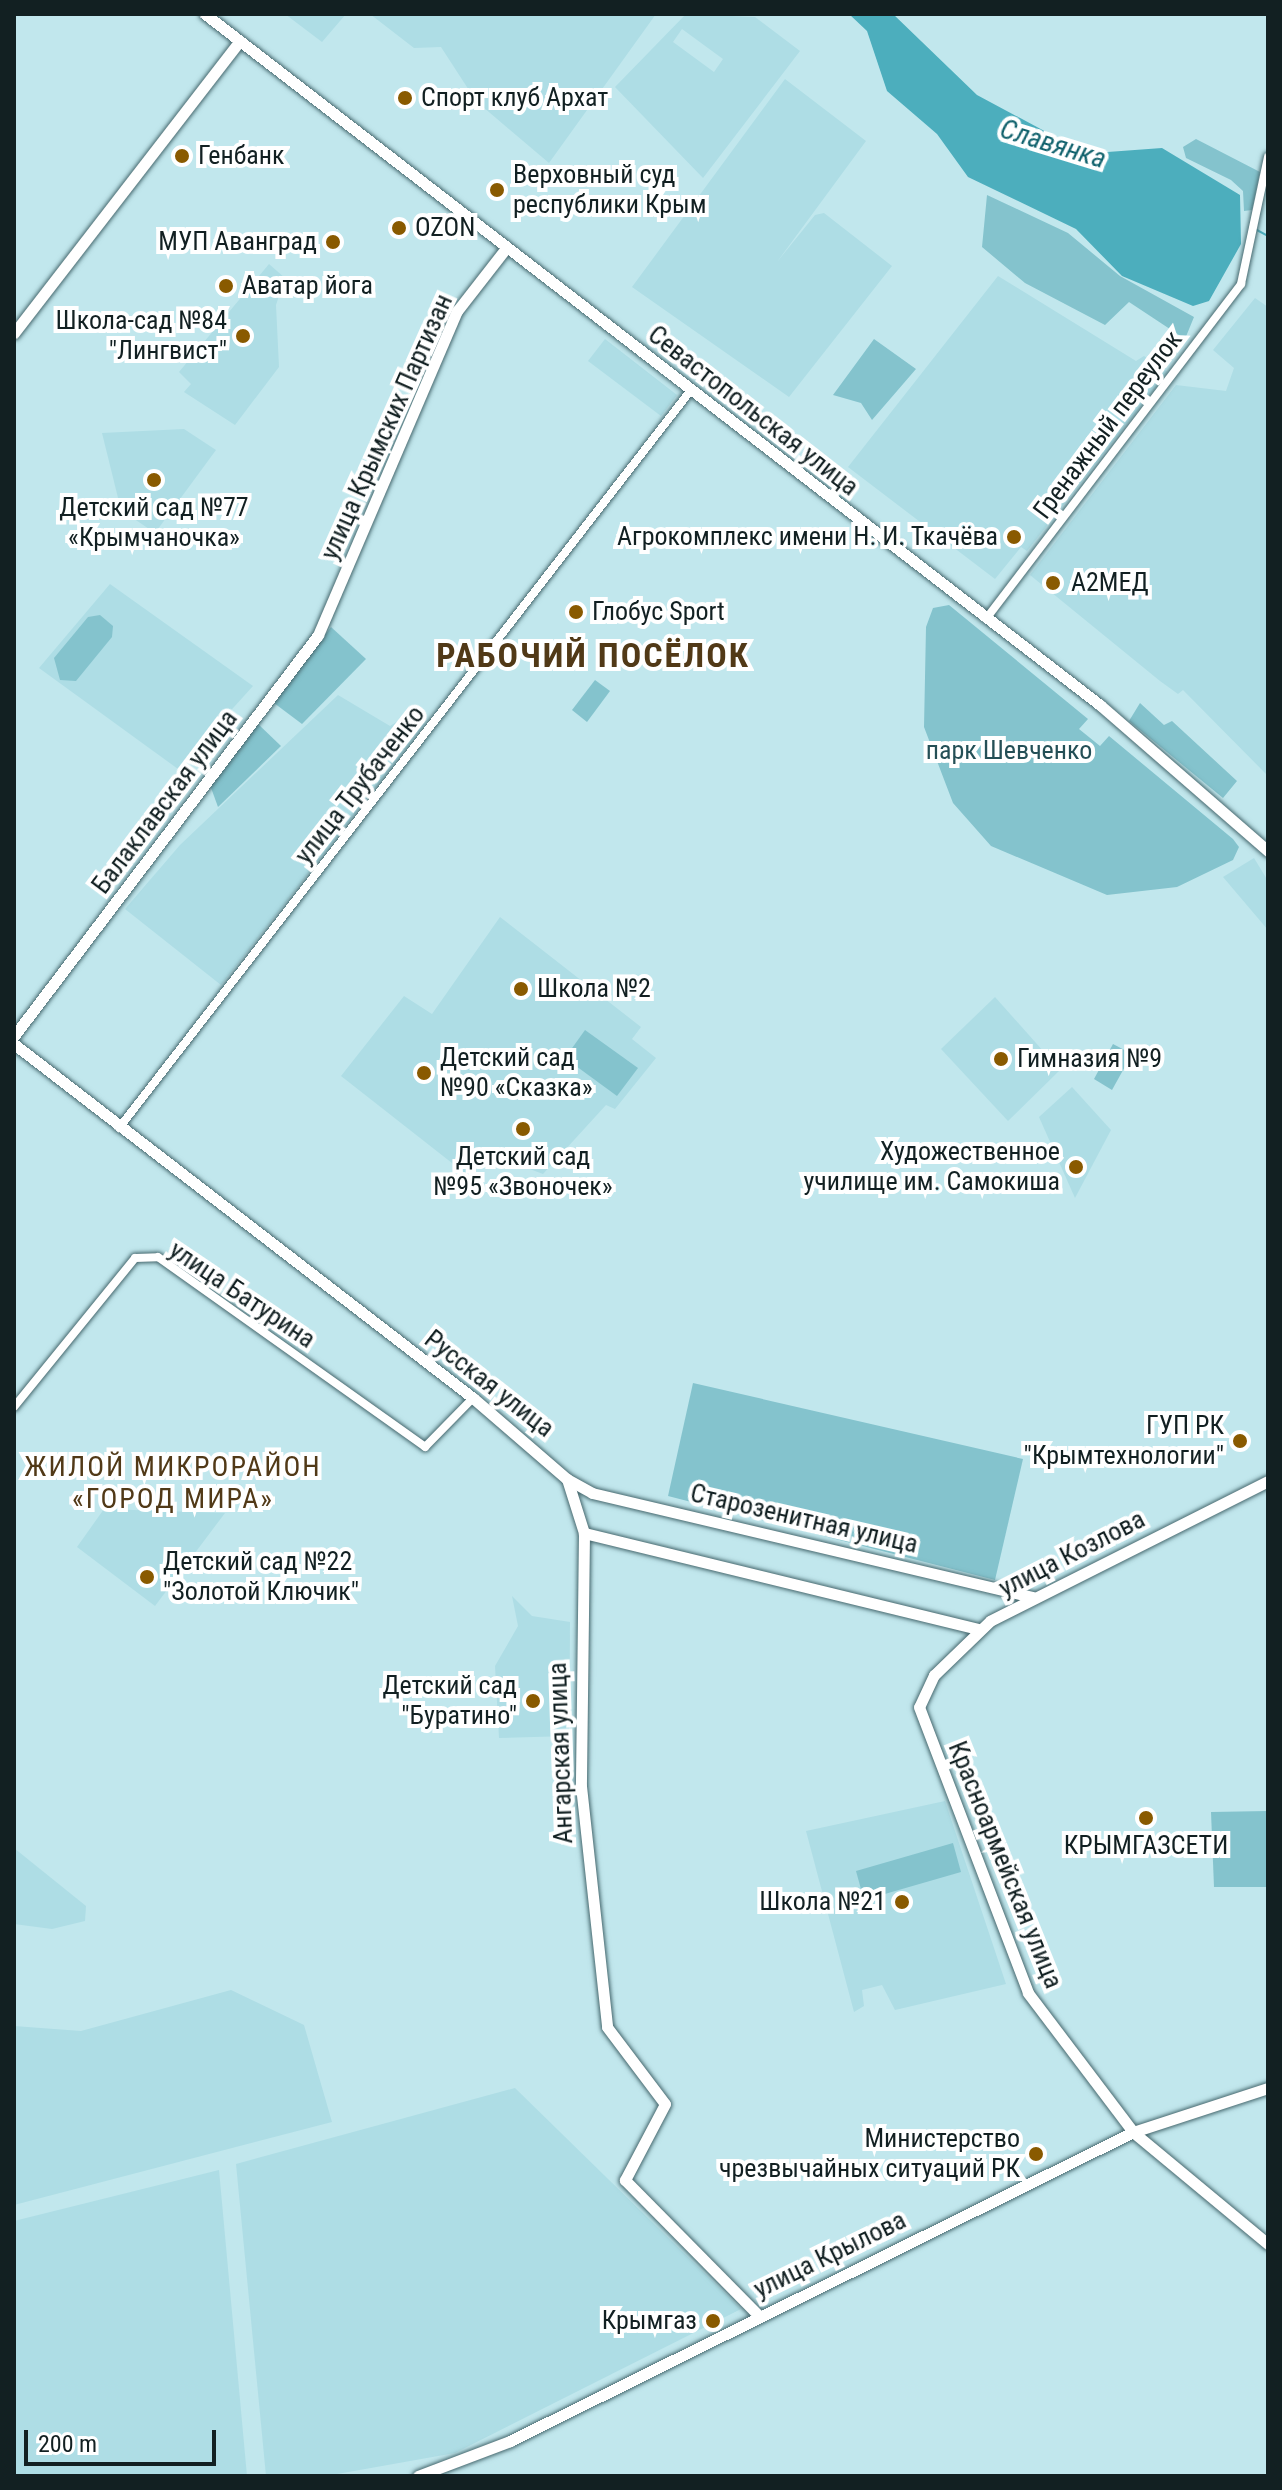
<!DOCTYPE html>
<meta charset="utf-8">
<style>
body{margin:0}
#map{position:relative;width:1282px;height:2490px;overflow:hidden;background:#c1e7ed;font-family:"Roboto Condensed",sans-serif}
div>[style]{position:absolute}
.built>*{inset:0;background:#aedde5}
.green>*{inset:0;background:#84c3cd}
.water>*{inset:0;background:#4caebd}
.stream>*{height:2px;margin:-1px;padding:0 1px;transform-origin:1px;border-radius:1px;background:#4caebd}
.roads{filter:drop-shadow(0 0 2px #46686e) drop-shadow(0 0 2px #46686e)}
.minor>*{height:8px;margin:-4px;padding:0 4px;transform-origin:4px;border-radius:4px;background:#fff}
.major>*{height:11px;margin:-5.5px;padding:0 5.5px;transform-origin:5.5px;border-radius:5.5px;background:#fff}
.dots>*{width:22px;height:22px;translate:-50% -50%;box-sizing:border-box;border:4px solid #fff;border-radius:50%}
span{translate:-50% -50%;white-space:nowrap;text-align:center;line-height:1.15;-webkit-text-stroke:8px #fff;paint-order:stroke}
.poi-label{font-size:26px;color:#122022}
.left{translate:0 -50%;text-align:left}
.right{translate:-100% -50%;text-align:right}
.street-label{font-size:26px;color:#122022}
.park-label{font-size:26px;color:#244f56}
.water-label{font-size:28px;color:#11626d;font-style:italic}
.neighbourhood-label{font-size:28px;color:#513917;letter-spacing:2px}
.district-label{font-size:34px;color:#513917;font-weight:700;letter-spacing:2px}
.frame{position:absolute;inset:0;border:16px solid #122022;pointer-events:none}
.scale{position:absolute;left:24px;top:2430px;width:192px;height:36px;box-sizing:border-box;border:4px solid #122022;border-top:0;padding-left:10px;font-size:24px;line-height:28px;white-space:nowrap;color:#122022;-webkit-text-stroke:6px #fff;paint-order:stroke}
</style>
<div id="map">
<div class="built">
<div style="clip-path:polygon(285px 14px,346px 14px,322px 42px)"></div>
<div style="clip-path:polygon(370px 14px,656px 14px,549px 163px,476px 101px,441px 47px,414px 48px)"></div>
<div style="clip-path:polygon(evenodd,686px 14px,755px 17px,800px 51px,703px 178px,615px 87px,686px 14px,682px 29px,723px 59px,714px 72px,673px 42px,682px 29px)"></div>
<div style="clip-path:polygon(785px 79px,866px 141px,777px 262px,815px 215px,824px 213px,892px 266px,789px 397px,632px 287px)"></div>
<div style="clip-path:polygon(269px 264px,285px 278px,276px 305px,279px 367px,235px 425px,184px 392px,191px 384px,179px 372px)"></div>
<div style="clip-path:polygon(998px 276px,1136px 361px,1144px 356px,1168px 372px,1027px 551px,1021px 547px,995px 579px,848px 467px)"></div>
<div style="clip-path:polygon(1255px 298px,1268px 307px,1268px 776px,1183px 690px,1178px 694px,1160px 681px,1030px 575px,1176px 385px,1226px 391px,1234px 368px,1213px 350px)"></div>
<div style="clip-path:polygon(605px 339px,677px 395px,661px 416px,588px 361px)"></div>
<div style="clip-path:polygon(184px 429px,216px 450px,155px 533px,121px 510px,102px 433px)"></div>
<div style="clip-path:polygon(110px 584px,253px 686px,178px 769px,39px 668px)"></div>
<div style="clip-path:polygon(338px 695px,390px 726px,411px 713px,425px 724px,221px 985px,125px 909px,180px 845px)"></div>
<div style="clip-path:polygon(1254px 858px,1268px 881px,1268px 930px,1223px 877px)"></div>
<div style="clip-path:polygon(500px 917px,641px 1027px,632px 1039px,656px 1058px,615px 1109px,606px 1105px,543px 1174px,488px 1153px,466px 1174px,341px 1076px,404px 996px,432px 1014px)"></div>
<div style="clip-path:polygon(995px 997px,1060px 1070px,1008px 1121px,941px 1049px)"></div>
<div style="clip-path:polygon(1072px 1087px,1111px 1130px,1075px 1198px,1039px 1117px)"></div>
<div style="clip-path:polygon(104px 1509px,225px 1513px,155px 1606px,77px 1547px)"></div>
<div style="clip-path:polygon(512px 1596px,532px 1616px,570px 1622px,569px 1736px,499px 1738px,495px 1666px,518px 1626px)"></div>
<div style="clip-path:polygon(945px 1801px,1006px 1984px,895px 2010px,882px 1985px,862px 1990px,864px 2006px,854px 2012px,806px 1831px)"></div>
<div style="clip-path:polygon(14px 1848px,86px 1906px,85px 1921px,52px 1929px,14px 1924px)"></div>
<div style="clip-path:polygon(231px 1990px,304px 2025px,332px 2122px,14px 2205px,14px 2026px,81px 2031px)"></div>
<div style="clip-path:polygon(515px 2088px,741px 2309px,455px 2453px,326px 2476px,266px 2476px,236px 2164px)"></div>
<div style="clip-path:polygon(219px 2170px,247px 2476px,14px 2476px,14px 2221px)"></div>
</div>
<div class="green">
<div style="clip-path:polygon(1196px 139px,1260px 172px,1252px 210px,1244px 211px,1243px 191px,1231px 180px,1186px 158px,1183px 147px)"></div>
<div style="clip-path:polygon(987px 195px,1068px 233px,1120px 276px,1194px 317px,1185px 339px,1129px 302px,1105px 325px,1025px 283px,982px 247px)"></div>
<div style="clip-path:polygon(874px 339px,916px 369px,872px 420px,861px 403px,833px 395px)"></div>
<div style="clip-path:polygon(949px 605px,1088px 719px,1079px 729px,1100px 746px,1109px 736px,1233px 839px,1239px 847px,1233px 860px,1177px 887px,1107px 895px,991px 846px,953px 803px,924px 727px,926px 627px,933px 608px)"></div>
<div style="clip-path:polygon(100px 615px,113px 626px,112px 637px,76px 681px,60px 680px,54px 658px,88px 617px)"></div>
<div style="clip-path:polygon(331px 627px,366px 659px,302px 724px,274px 703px)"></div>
<div style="clip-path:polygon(595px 680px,610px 691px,587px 722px,572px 710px)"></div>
<div style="clip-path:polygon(1140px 703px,1164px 725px,1172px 721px,1237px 781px,1223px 798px,1129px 721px)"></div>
<div style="clip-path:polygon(256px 722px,281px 746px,218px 807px,210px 785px)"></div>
<div style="clip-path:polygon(585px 1030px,638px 1068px,617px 1096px,565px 1058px)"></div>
<div style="clip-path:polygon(1113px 1044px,1132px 1054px,1112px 1090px,1094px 1079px)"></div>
<div style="clip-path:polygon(693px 1383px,1023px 1459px,995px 1580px,668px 1496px)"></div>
<div style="clip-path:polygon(1268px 1811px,1268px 1887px,1214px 1887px,1211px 1812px)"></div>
<div style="clip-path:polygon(953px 1843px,961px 1872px,864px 1900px,856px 1871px)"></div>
</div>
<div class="water">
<div style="clip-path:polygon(849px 14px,893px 14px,977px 95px,1063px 141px,1094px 153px,1162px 148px,1240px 195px,1241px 244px,1209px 301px,1193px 306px,1122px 276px,1076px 229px,968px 177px,937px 134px,887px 91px,867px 31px)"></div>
</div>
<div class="stream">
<div style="left:1255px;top:229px;width:15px;rotate:28deg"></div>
</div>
<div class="roads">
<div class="minor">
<div style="left:986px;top:619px;width:421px;rotate:-52.7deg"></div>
<div style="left:1241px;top:284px;width:130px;rotate:-78deg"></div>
<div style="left:119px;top:1128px;width:934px;rotate:-52.22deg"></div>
<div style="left:14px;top:1407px;width:192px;rotate:-50.9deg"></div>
<div style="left:135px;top:1258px;width:23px;rotate:-2deg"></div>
<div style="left:158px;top:1257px;width:328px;rotate:35.4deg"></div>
<div style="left:425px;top:1447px;width:69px;rotate:-45.6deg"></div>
</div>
<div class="major">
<div style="left:205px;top:14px;width:1131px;rotate:37.67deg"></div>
<div style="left:1100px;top:705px;width:223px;rotate:41deg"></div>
<div style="left:14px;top:333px;width:369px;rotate:-52.3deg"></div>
<div style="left:14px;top:1036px;width:503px;rotate:-52.83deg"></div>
<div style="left:318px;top:635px;width:353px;rotate:-66.8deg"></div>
<div style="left:457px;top:311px;width:80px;rotate:-52.1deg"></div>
<div style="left:14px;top:1044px;width:580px;rotate:37.64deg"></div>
<div style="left:473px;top:1398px;width:124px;rotate:40.8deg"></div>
<div style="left:567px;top:1479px;width:57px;rotate:72.5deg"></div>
<div style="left:584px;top:1533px;width:253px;rotate:90.7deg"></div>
<div style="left:581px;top:1786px;width:242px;rotate:83.8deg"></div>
<div style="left:607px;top:2027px;width:96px;rotate:53deg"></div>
<div style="left:665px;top:2104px;width:86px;rotate:117.8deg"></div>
<div style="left:625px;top:2180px;width:190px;rotate:45.4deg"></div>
<div style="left:567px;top:1479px;width:29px;rotate:29deg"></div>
<div style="left:592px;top:1493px;width:453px;rotate:13.3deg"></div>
<div style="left:1268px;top:1481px;width:311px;rotate:153.3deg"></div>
<div style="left:990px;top:1621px;width:78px;rotate:136deg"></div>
<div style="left:934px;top:1675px;width:35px;rotate:115deg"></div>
<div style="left:919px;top:1707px;width:306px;rotate:69.1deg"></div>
<div style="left:1028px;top:1993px;width:174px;rotate:52.9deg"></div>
<div style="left:1133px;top:2132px;width:175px;rotate:39.7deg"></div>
<div style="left:584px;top:1533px;width:406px;rotate:13.7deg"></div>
<div style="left:418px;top:2476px;width:98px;rotate:-20.8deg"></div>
<div style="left:510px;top:2441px;width:695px;rotate:-26.38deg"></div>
<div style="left:1133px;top:2132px;width:142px;rotate:-18.1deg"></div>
</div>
</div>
<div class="dots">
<div style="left:405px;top:98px;background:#895a00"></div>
<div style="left:182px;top:156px;background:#895a00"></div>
<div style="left:497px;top:190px;background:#895a00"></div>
<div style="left:399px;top:228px;background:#895a00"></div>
<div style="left:333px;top:242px;background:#895a00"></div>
<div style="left:226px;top:286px;background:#895a00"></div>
<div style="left:243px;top:336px;background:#895a00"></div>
<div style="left:154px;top:480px;background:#895a00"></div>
<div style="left:1014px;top:537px;background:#895a00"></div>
<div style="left:1053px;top:583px;background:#895a00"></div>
<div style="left:576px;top:612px;background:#895a00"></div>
<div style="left:521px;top:989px;background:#895a00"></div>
<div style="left:1001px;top:1059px;background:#895a00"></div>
<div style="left:424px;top:1073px;background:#895a00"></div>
<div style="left:523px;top:1129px;background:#895a00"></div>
<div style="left:1076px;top:1167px;background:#895a00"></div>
<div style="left:1240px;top:1441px;background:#895a00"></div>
<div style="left:147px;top:1577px;background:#895a00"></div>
<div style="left:533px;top:1701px;background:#895a00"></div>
<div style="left:1146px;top:1818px;background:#895a00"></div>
<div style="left:902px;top:1902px;background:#895a00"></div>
<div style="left:1036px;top:2154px;background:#895a00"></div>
<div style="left:713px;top:2321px;background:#895a00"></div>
</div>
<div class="poi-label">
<span class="left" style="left:421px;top:98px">Спорт клуб Архат</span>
<span class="left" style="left:198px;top:156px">Генбанк</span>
<span class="left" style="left:513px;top:190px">Верховный суд<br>республики Крым</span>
<span class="left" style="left:415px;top:228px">OZON</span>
<span class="right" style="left:317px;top:242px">МУП Аванград</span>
<span class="left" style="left:242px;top:286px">Аватар йога</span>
<span class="right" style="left:227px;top:336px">Школа-сад №84<br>"Лингвист"</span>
<span style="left:154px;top:523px">Детский сад №77<br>«Крымчаночка»</span>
<span class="right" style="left:998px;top:537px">Агрокомплекс имени Н. И. Ткачёва</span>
<span class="left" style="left:1071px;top:583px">А2МЕД</span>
<span class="left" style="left:592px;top:612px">Глобус Sport</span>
<span class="left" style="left:537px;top:989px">Школа №2</span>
<span class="left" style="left:440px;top:1073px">Детский сад<br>№90 «Сказка»</span>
<span class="left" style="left:1017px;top:1059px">Гимназия №9</span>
<span class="right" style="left:1060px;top:1167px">Художественное<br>училище им. Самокиша</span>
<span style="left:523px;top:1172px">Детский сад<br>№95 «Звоночек»</span>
<span class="right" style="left:1224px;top:1441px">ГУП РК<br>"Крымтехнологии"</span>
<span class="left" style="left:163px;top:1577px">Детский сад №22<br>"Золотой Ключик"</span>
<span class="right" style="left:517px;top:1701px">Детский сад<br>"Буратино"</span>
<span style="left:1146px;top:1846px">КРЫМГАЗСЕТИ</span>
<span class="right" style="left:886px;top:1902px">Школа №21</span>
<span class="right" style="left:1020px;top:2154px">Министерство<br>чрезвычайных ситуаций РК</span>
<span class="right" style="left:697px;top:2321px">Крымгаз</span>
</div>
<div class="street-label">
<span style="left:753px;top:411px;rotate:38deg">Севастопольская улица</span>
<span style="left:1108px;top:425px;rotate:-53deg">Гренажный переулок</span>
<span style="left:387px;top:427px;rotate:-66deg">улица Крымских Партизан</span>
<span style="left:360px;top:785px;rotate:-52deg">улица Трубаченко</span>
<span style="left:165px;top:802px;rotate:-53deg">Балаклавская улица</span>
<span style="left:242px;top:1295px;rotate:34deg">улица Батурина</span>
<span style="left:489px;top:1384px;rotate:38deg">Русская улица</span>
<span style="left:804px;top:1519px;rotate:13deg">Старозенитная улица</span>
<span style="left:1072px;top:1554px;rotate:-27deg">улица Козлова</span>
<span style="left:561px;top:1753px;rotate:-92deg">Ангарская улица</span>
<span style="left:1005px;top:1865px;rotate:68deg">Красноармейская улица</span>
<span style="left:830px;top:2255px;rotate:-26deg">улица Крылова</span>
</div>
<div class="park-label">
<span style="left:1009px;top:751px">парк Шевченко</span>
</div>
<div class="water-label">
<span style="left:1053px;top:144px;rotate:17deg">Славянка</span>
</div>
<div class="neighbourhood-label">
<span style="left:173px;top:1483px">ЖИЛОЙ МИКРОРАЙОН<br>«ГОРОД МИРА»</span>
</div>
<div class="district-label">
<span style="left:593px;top:656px">РАБОЧИЙ ПОСЁЛОК</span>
</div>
<div class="frame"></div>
<div class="scale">200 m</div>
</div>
